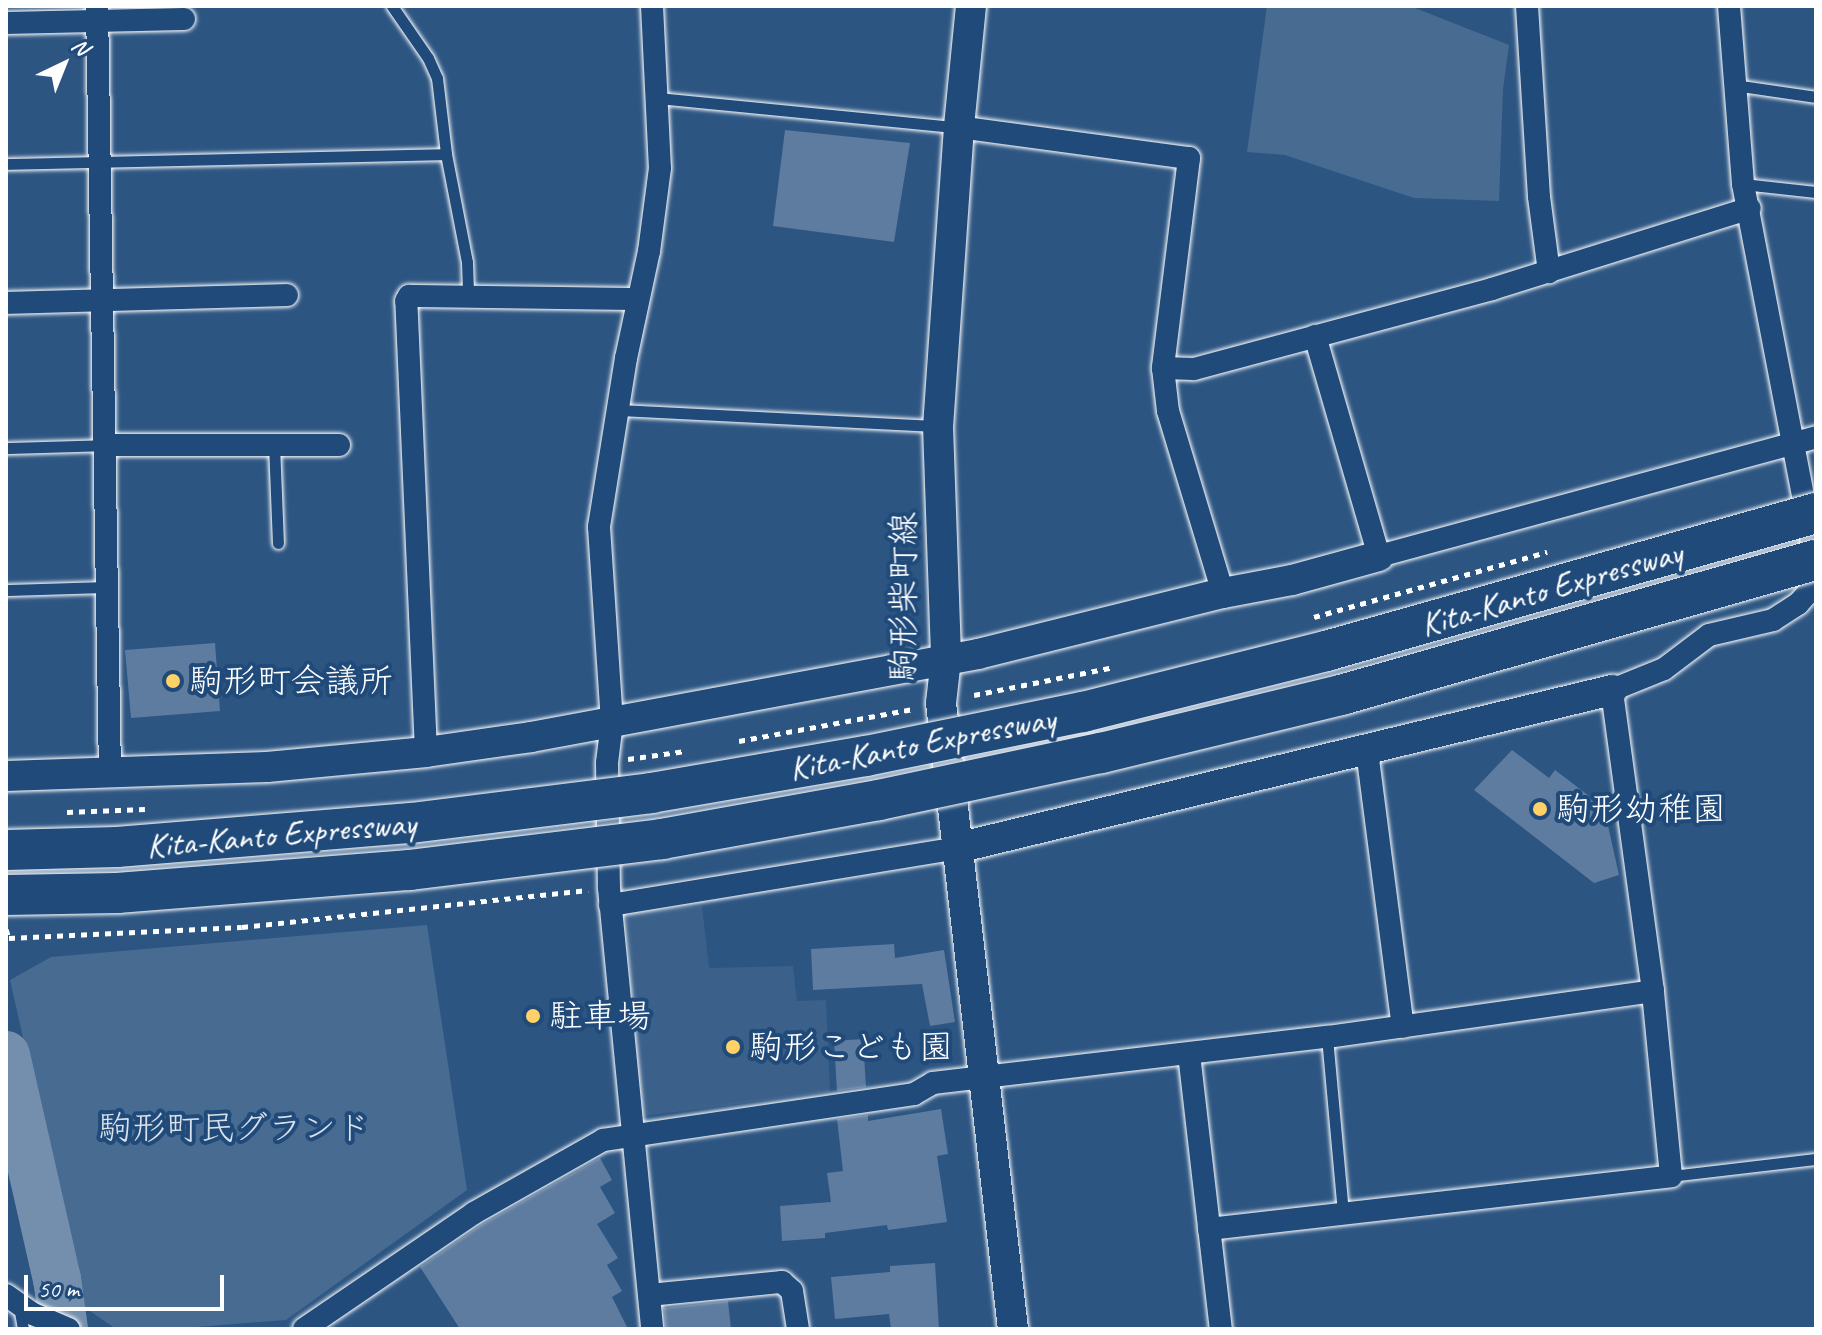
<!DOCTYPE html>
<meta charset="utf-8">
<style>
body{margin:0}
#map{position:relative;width:1822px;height:1335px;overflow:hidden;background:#2c5582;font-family:Caveat,"Klee One",sans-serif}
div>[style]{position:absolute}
.built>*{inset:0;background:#3b618b}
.green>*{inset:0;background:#486b92}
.river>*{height:48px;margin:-24px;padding:0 24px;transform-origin:24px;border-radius:24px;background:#748fad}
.building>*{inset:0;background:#5e7c9f}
.path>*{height:5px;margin-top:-2.5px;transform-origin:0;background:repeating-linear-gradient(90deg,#fff 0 6px,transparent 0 12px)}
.roads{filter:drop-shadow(0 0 2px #fff) drop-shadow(0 0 2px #fff)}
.lane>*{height:11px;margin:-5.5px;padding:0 5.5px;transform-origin:5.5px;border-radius:5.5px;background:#1f4a7a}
.street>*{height:22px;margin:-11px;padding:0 11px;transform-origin:11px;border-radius:11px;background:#1f4a7a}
.secondary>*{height:30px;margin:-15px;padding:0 15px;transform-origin:15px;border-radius:15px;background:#1f4a7a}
.bridges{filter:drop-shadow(0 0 2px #fff) drop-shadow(0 0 2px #fff)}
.highway-bridge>*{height:40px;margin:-20px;padding:0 20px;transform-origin:20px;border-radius:20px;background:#1f4a7a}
.dots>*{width:22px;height:22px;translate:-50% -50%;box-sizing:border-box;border:4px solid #1f4a7a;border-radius:50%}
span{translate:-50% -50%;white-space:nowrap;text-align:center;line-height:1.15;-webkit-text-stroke:8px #1f4a7a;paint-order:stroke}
.street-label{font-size:34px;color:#fff}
.poi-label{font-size:34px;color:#fff}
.left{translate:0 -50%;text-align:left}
.park-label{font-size:34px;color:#dae1e9}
.frame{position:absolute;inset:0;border:8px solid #fff;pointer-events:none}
.north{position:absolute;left:24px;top:24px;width:80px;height:80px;-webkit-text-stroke:6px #1f4a7a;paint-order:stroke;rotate:43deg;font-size:22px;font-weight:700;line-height:32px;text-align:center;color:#fff}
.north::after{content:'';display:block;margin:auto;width:28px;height:36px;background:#fff;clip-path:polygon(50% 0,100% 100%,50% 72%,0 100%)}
.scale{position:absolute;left:24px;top:1275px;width:200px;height:36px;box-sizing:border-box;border:4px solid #fff;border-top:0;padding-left:10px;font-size:24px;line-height:28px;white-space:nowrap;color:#fff;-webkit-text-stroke:6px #1f4a7a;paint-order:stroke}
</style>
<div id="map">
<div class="built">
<div style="clip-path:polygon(702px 906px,709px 968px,793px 966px,797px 1001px,826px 1000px,830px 1092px,642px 1116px,626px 913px)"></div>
</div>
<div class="green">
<div style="clip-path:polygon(1267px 6px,1410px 6px,1509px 45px,1503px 89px,1499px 201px,1414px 198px,1285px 155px,1247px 152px)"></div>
<div style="clip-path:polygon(427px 925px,467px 1190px,286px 1320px,171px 1329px,116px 1329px,84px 1307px,10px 980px,51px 957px)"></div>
</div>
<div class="river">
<div style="left:6px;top:1055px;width:230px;rotate:77.2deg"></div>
<div style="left:57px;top:1279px;width:50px;rotate:82deg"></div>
</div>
<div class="building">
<div style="clip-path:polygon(785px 130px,910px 143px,894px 242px,773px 226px)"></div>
<div style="clip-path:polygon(215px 643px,220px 711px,131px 718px,125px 650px)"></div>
<div style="clip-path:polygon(1512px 750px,1549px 778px,1555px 770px,1597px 802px,1607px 821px,1619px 875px,1594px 883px,1474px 790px)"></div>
<div style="clip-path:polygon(894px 944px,895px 958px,944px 950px,955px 1022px,930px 1026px,922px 984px,813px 990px,811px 949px)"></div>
<div style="clip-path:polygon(863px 1039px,866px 1087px,837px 1091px,834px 1041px)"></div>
<div style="clip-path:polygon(941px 1109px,948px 1154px,937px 1156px,947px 1222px,888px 1230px,887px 1225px,825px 1233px,825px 1238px,782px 1241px,780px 1206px,831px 1202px,827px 1173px,843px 1171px,837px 1119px,868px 1115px,868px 1121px)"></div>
<div style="clip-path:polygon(600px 1158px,612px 1180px,600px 1187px,615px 1213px,597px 1224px,618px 1258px,607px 1265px,622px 1291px,612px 1297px,628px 1329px,460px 1329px,420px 1267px,481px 1225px)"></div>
<div style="clip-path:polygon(935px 1263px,939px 1329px,891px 1329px,889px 1314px,835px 1319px,831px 1277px,890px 1272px,890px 1266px)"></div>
<div style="clip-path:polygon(728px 1301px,731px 1329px,666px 1329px,664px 1308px)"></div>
</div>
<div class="path">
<div style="left:1314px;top:617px;width:242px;rotate:-15.6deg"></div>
<div style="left:974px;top:695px;width:143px;rotate:-11.3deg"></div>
<div style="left:739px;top:741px;width:177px;rotate:-10.4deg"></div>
<div style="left:628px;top:759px;width:58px;rotate:-8deg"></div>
<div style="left:67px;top:812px;width:78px;rotate:-2.2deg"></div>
<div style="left:6px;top:929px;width:9px;rotate:72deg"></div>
<div style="left:9px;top:938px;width:233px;rotate:-2.7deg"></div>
<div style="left:242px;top:927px;width:348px;rotate:-6.1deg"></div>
</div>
<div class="roads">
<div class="lane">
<div style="left:392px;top:6px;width:63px;rotate:55.3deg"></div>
<div style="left:428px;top:58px;width:22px;rotate:66deg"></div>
<div style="left:437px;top:78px;width:77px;rotate:83.2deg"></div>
<div style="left:446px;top:154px;width:110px;rotate:79deg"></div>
<div style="left:467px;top:262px;width:35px;rotate:88deg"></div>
<div style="left:1734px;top:85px;width:83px;rotate:8.3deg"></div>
<div style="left:658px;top:98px;width:299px;rotate:5.6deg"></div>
<div style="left:6px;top:164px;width:440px;rotate:-1.3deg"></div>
<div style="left:1743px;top:184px;width:73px;rotate:6.3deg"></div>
<div style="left:620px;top:410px;width:315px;rotate:2.9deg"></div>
<div style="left:274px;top:444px;width:99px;rotate:87.7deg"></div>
<div style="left:6px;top:448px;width:99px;rotate:-1.7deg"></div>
<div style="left:6px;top:590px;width:102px;rotate:-1.7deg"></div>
<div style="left:1327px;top:1037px;width:177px;rotate:84.8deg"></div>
<div style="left:1671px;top:1176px;width:146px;rotate:-6.7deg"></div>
<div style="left:19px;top:1306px;width:23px;rotate:80deg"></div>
</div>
<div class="street">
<div style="left:97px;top:6px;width:767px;rotate:89.03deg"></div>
<div style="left:652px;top:6px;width:162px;rotate:87.2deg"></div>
<div style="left:660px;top:168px;width:84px;rotate:97.5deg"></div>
<div style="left:649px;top:251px;width:109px;rotate:102.1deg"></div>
<div style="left:626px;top:358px;width:171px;rotate:99.1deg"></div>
<div style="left:599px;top:527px;width:195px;rotate:86.2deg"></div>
<div style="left:612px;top:722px;width:41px;rotate:97deg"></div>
<div style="left:607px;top:763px;width:125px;rotate:89.1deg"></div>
<div style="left:609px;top:888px;width:443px;rotate:84.4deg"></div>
<div style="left:1527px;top:6px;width:191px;rotate:86.4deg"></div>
<div style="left:1539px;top:197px;width:76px;rotate:82.4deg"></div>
<div style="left:1729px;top:6px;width:179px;rotate:85.5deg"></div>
<div style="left:1743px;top:184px;width:385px;rotate:79.1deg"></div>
<div style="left:6px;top:23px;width:178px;rotate:-1.3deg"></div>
<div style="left:959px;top:127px;width:232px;rotate:7.7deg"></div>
<div style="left:1189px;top:158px;width:212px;rotate:97.1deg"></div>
<div style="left:1163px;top:368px;width:43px;rotate:83.4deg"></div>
<div style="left:1168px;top:411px;width:190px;rotate:73.2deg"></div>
<div style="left:6px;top:303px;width:281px;rotate:-1.6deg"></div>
<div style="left:1315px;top:336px;width:229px;rotate:73.8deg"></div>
<div style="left:1379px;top:556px;width:453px;rotate:-15.2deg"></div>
<div style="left:1163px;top:368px;width:31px;rotate:2deg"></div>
<div style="left:1194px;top:369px;width:309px;rotate:-15deg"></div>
<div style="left:1492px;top:289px;width:270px;rotate:-17.4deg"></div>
<div style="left:106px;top:445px;width:233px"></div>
<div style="left:1367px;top:751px;width:278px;rotate:82.6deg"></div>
<div style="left:426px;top:752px;width:451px;rotate:-92.5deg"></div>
<div style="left:406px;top:301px;width:6px;rotate:-59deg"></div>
<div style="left:409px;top:296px;width:229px;rotate:0.8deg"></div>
<div style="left:610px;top:905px;width:352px;rotate:-9.3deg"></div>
<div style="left:1189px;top:1054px;width:277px;rotate:83.4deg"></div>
<div style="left:1209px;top:1229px;width:465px;rotate:-6.5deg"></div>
<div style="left:1671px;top:1176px;width:186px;rotate:-95.6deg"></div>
<div style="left:1653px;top:991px;width:304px;rotate:-97.8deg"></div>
<div style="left:1612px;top:690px;width:56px;rotate:-22deg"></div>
<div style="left:1664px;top:669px;width:56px;rotate:-37.1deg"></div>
<div style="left:1709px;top:635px;width:66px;rotate:-13.2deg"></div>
<div style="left:1773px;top:620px;width:30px;rotate:-33deg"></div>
<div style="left:1798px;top:604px;width:27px;rotate:-48deg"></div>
<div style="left:6px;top:1295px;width:33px;rotate:35deg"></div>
<div style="left:33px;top:1314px;width:39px;rotate:23deg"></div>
<div style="left:649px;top:1295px;width:134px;rotate:-5.6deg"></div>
<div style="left:782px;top:1282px;width:13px;rotate:42deg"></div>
<div style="left:792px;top:1291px;width:38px;rotate:81deg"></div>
<div style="left:304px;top:1329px;width:206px;rotate:-34.3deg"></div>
<div style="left:474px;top:1213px;width:148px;rotate:-29.5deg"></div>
<div style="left:603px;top:1140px;width:314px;rotate:-8.4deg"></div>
<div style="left:914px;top:1094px;width:22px;rotate:-30deg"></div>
<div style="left:933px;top:1083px;width:397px;rotate:-6.7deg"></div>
<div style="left:1327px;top:1037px;width:329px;rotate:-8deg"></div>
</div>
<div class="secondary">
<div style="left:971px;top:6px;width:122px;rotate:95.7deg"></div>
<div style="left:959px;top:127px;width:300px;rotate:94deg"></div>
<div style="left:938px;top:426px;width:233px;rotate:88deg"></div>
<div style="left:946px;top:659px;width:44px;rotate:96.5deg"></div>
<div style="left:941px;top:703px;width:630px;rotate:83.44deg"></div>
<div style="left:6px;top:776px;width:261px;rotate:-2deg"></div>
<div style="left:267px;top:767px;width:160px;rotate:-5.4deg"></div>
<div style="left:426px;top:752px;width:106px;rotate:-8.1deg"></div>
<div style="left:531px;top:737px;width:455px;rotate:-10.5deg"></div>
<div style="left:978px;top:654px;width:252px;rotate:-14deg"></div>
<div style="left:1223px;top:593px;width:70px;rotate:-10.7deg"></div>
<div style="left:1292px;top:580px;width:90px;rotate:-15.4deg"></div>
<div style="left:957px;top:848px;width:674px;rotate:-13.56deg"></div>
</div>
</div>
<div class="bridges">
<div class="highway-bridge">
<div style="left:6px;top:850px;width:111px;rotate:-1.5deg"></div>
<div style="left:117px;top:847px;width:295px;rotate:-4.7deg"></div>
<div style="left:411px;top:823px;width:242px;rotate:-7.1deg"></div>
<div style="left:651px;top:793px;width:218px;rotate:-9.8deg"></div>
<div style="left:866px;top:756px;width:221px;rotate:-11.5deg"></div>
<div style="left:1083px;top:712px;width:251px;rotate:-14.1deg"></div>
<div style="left:1326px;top:651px;width:509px;rotate:-15.73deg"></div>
<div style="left:6px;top:895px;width:111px;rotate:-1deg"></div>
<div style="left:117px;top:893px;width:294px;rotate:-4.5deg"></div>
<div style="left:410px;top:870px;width:254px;rotate:-7deg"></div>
<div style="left:662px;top:839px;width:220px;rotate:-10.2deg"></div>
<div style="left:879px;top:800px;width:227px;rotate:-12deg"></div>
<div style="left:1101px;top:753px;width:247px;rotate:-13.6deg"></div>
<div style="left:1341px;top:695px;width:494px;rotate:-15.9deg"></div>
</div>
</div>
<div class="dots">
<div style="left:173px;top:681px;background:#ffd166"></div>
<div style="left:1540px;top:809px;background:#ffd166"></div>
<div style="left:533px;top:1016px;background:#ffd166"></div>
<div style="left:733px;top:1047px;background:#ffd166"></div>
</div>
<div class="street-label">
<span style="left:1551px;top:588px;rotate:-16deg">Kita-Kanto Expressway</span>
<span style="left:903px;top:597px;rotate:-90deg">駒形柴町線</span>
<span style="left:922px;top:743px;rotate:-11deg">Kita-Kanto Expressway</span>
<span style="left:281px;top:834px;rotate:-5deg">Kita-Kanto Expressway</span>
</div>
<div class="poi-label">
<span class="left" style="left:189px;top:681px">駒形町会議所</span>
<span class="left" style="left:1556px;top:809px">駒形幼稚園</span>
<span class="left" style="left:549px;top:1016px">駐車場</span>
<span class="left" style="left:749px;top:1047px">駒形こども園</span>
</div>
<div class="park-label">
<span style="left:234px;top:1128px">駒形町民グランド</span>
</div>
<div class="frame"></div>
<div class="north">N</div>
<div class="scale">50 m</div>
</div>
